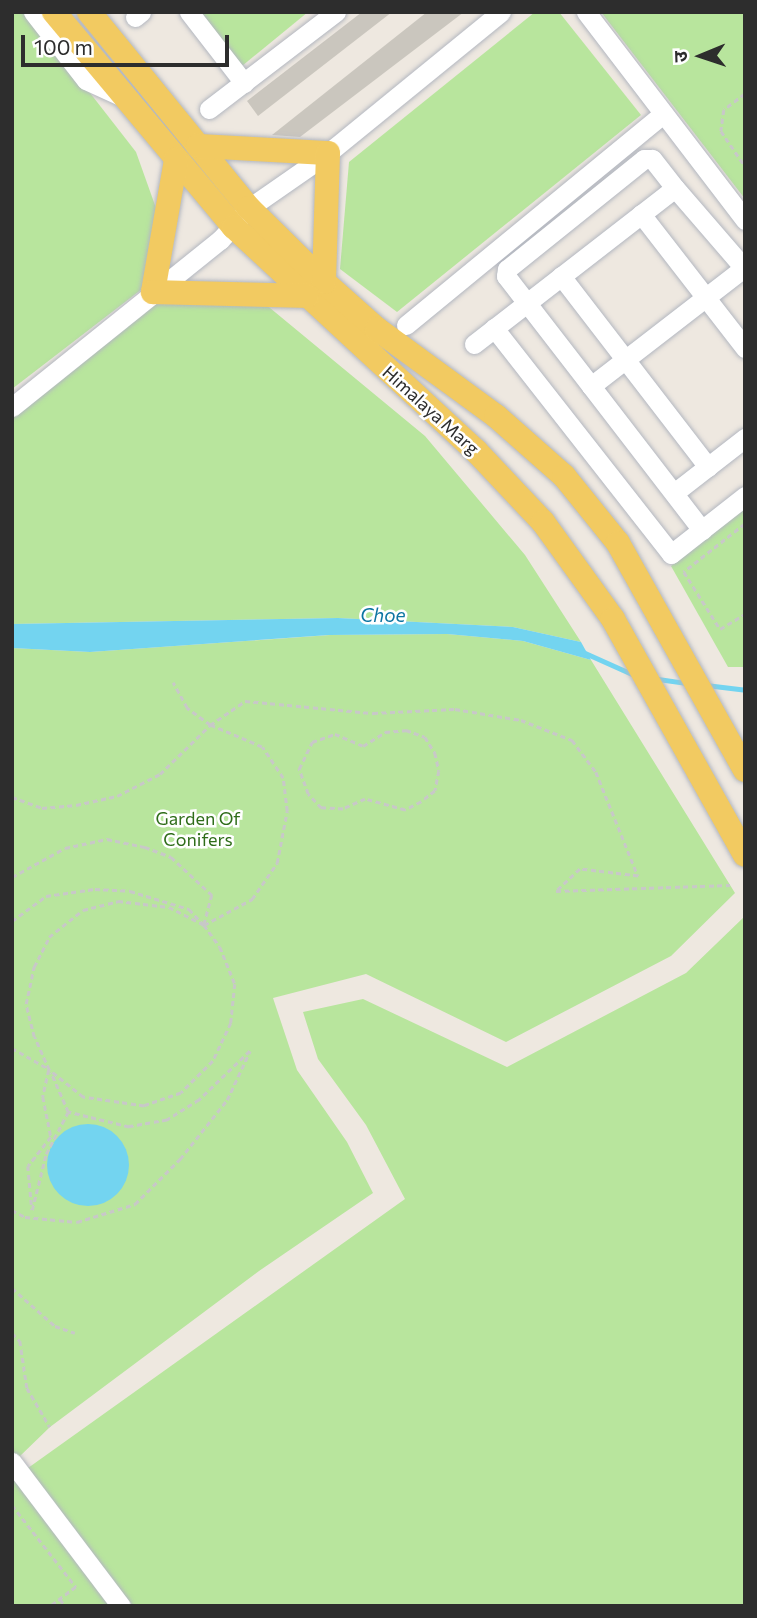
<!DOCTYPE html>
<meta charset="utf-8">
<style>
body{margin:0}
#map{position:relative;width:757px;height:1618px;overflow:hidden;background:#eee8e0;font-family:Commissioner,"Noto Sans Devanagari",sans-serif}
div>[style]{position:absolute}
.green>*{inset:0;background:#b8e59d}
.water>*{inset:0;background:#73d4f0}
.round{border-radius:50%}
.stream>*{height:4.5px;margin:-2.25px;padding:0 2.25px;transform-origin:2.25px;border-radius:2.25px;background:#73d4f0}
.building>*{inset:0;background:#cac6be}
.path>*{height:2.5px;margin-top:-1.25px;transform-origin:0;background:repeating-linear-gradient(90deg,#c8c8c8 0 5px,transparent 0 8.5px)}
.roads{filter:drop-shadow(0 0 2px #b3b7c0) drop-shadow(0 0 2px #b3b7c0)}
.minor>*{height:19px;margin:-9.5px;padding:0 9.5px;transform-origin:9.5px;border-radius:9.5px;background:#fff}
.major>*{height:24px;margin:-12px;padding:0 12px;transform-origin:12px;border-radius:12px;background:#f2ca61}
span{translate:-50% -50%;white-space:nowrap;text-align:center;line-height:1.15;-webkit-text-stroke:5px #fff;paint-order:stroke}
.street-label{font-size:18px;color:#2d2d2d}
.park-label{font-size:18px;color:#2f6d1a}
.water-label{font-size:19px;color:#0d75a2;font-style:italic}
.frame{position:absolute;inset:0;border:14px solid #2d2d2d;pointer-events:none}
.north{position:absolute;left:666px;top:21px;width:70px;height:70px;-webkit-text-stroke:5px #fff;paint-order:stroke;rotate:268deg;font-size:19px;font-weight:700;line-height:28px;text-align:center;color:#2d2d2d}
.north::after{content:'';display:block;margin:auto;width:24px;height:32px;background:#2d2d2d;clip-path:polygon(50% 0,100% 100%,50% 72%,0 100%)}
.scale{position:absolute;left:21px;top:35px;width:208px;height:32px;box-sizing:border-box;border:4px solid #2d2d2d;border-top:0;padding-left:9px;font-size:21px;line-height:24px;white-space:nowrap;color:#2d2d2d;-webkit-text-stroke:5px #fff;paint-order:stroke}
</style>
<div id="map">
<div class="green">
<div style="clip-path:polygon(12px 12px,27px 12px,136px 152px,156px 208px,142px 289px,12px 389px)"></div>
<div style="clip-path:polygon(199px 12px,308px 12px,242px 66px)"></div>
<div style="clip-path:polygon(535px 12px,559px 12px,641px 115px,397px 312px,340px 269px,349px 162px)"></div>
<div style="clip-path:polygon(601px 12px,745px 12px,745px 199px)"></div>
<div style="clip-path:polygon(252px 293px,425px 436px,525px 555px,581px 642px,513px 627px,338px 618px,12px 624px,12px 418px,159px 299px)"></div>
<div style="clip-path:polygon(745px 509px,745px 667px,728px 667px,671px 566px)"></div>
<div style="clip-path:polygon(447px 634px,523px 641px,591px 660px,735px 893px,671px 956px,506px 1042px,366px 974px,273px 998px,297px 1070px,347px 1142px,373px 1193px,259px 1271px,50px 1427px,19px 1457px,28px 1468px,405px 1199px,366px 1125px,318px 1059px,303px 1012px,363px 999px,507px 1067px,686px 973px,745px 916px,745px 1606px,12px 1606px,12px 648px,90px 652px,330px 635px)"></div>
</div>
<div class="water">
<div style="clip-path:polygon(338px 618px,513px 627px,581px 642px,591px 660px,523px 641px,447px 634px,329px 635px,90px 652px,12px 648px,12px 624px)"></div>
<div class="round" style="left:47px;top:1124px;width:82px;height:82px"></div>
</div>
<div class="stream">
<div style="left:583px;top:652px;width:54px;rotate:24.2deg"></div>
<div style="left:658px;top:679px;width:29px;rotate:8deg"></div>
<div style="left:706px;top:685px;width:39px;rotate:7deg"></div>
</div>
<div class="building">
<div style="clip-path:polygon(362px 12px,392px 12px,258px 116px,247px 101px)"></div>
<div style="clip-path:polygon(427px 12px,464px 12px,300px 137px,272px 135px)"></div>
</div>
<div class="path">
<div style="left:745px;top:94px;width:26px;rotate:143deg"></div>
<div style="left:724px;top:110px;width:21px;rotate:98deg"></div>
<div style="left:721px;top:131px;width:42px;rotate:55.6deg"></div>
<div style="left:745px;top:524px;width:78px;rotate:141.8deg"></div>
<div style="left:684px;top:572px;width:67px;rotate:57.7deg"></div>
<div style="left:720px;top:629px;width:29px;rotate:-31deg"></div>
<div style="left:406px;top:730px;width:20px;rotate:20deg"></div>
<div style="left:425px;top:737px;width:19px;rotate:58deg"></div>
<div style="left:435px;top:753px;width:18px;rotate:77deg"></div>
<div style="left:439px;top:771px;width:20px;rotate:101deg"></div>
<div style="left:435px;top:791px;width:18px;rotate:142deg"></div>
<div style="left:421px;top:802px;width:18px;rotate:153deg"></div>
<div style="left:405px;top:810px;width:41px;rotate:-164.6deg"></div>
<div style="left:365px;top:799px;width:24px;rotate:156deg"></div>
<div style="left:343px;top:809px;width:22px;rotate:-177deg"></div>
<div style="left:321px;top:808px;width:19px;rotate:-133deg"></div>
<div style="left:308px;top:794px;width:27px;rotate:-110deg"></div>
<div style="left:299px;top:769px;width:30px;rotate:-64deg"></div>
<div style="left:312px;top:742px;width:24px;rotate:-19deg"></div>
<div style="left:335px;top:734px;width:30px;rotate:23deg"></div>
<div style="left:363px;top:746px;width:26px;rotate:-32deg"></div>
<div style="left:385px;top:732px;width:21px;rotate:-5deg"></div>
<div style="left:12px;top:797px;width:32px;rotate:20deg"></div>
<div style="left:42px;top:808px;width:34px;rotate:-5deg"></div>
<div style="left:76px;top:805px;width:42px;rotate:-12.4deg"></div>
<div style="left:117px;top:796px;width:48px;rotate:-27.1deg"></div>
<div style="left:160px;top:774px;width:70px;rotate:-44.4deg"></div>
<div style="left:210px;top:725px;width:29px;rotate:-144deg"></div>
<div style="left:187px;top:708px;width:29px;rotate:-119deg"></div>
<div style="left:12px;top:877px;width:60px;rotate:-28.7deg"></div>
<div style="left:65px;top:848px;width:43px;rotate:-12.1deg"></div>
<div style="left:107px;top:839px;width:39px;rotate:12deg"></div>
<div style="left:145px;top:847px;width:28px;rotate:21deg"></div>
<div style="left:171px;top:857px;width:56px;rotate:42.8deg"></div>
<div style="left:212px;top:895px;width:31px;rotate:105deg"></div>
<div style="left:12px;top:921px;width:42px;rotate:-36.3deg"></div>
<div style="left:46px;top:896px;width:49px;rotate:-8.1deg"></div>
<div style="left:95px;top:889px;width:35px;rotate:3deg"></div>
<div style="left:130px;top:891px;width:62px;rotate:17deg"></div>
<div style="left:189px;top:909px;width:22px;rotate:47deg"></div>
<div style="left:204px;top:925px;width:27px;rotate:54deg"></div>
<div style="left:220px;top:947px;width:40px;rotate:68deg"></div>
<div style="left:235px;top:984px;width:39px;rotate:96deg"></div>
<div style="left:231px;top:1023px;width:42px;rotate:115.3deg"></div>
<div style="left:213px;top:1061px;width:45px;rotate:135deg"></div>
<div style="left:181px;top:1093px;width:39px;rotate:161deg"></div>
<div style="left:144px;top:1106px;width:62px;rotate:-171.6deg"></div>
<div style="left:83px;top:1097px;width:43px;rotate:-141.5deg"></div>
<div style="left:49px;top:1070px;width:36px;rotate:-114deg"></div>
<div style="left:34px;top:1037px;width:34px;rotate:-104deg"></div>
<div style="left:26px;top:1004px;width:38px;rotate:-78deg"></div>
<div style="left:34px;top:967px;width:34px;rotate:-63deg"></div>
<div style="left:49px;top:937px;width:43px;rotate:-38.5deg"></div>
<div style="left:83px;top:910px;width:36px;rotate:-14deg"></div>
<div style="left:118px;top:901px;width:51px;rotate:6.7deg"></div>
<div style="left:169px;top:907px;width:39px;rotate:27deg"></div>
<div style="left:204px;top:925px;width:55px;rotate:-28.4deg"></div>
<div style="left:252px;top:899px;width:44px;rotate:-55.2deg"></div>
<div style="left:277px;top:863px;width:53px;rotate:-79.1deg"></div>
<div style="left:287px;top:811px;width:33px;rotate:-97deg"></div>
<div style="left:283px;top:778px;width:37px;rotate:-124deg"></div>
<div style="left:262px;top:747px;width:56px;rotate:-157.1deg"></div>
<div style="left:210px;top:725px;width:42px;rotate:-34.4deg"></div>
<div style="left:245px;top:701px;width:129px;rotate:5.4deg"></div>
<div style="left:373px;top:713px;width:82px;rotate:-2.8deg"></div>
<div style="left:455px;top:709px;width:67px;rotate:9.5deg"></div>
<div style="left:521px;top:720px;width:55px;rotate:21.4deg"></div>
<div style="left:572px;top:740px;width:40px;rotate:53deg"></div>
<div style="left:596px;top:772px;width:112px;rotate:68deg"></div>
<div style="left:638px;top:876px;width:58px;rotate:-173.1deg"></div>
<div style="left:580px;top:869px;width:33px;rotate:137deg"></div>
<div style="left:556px;top:891px;width:174px;rotate:-2deg"></div>
<div style="left:12px;top:1048px;width:40px;rotate:29.7deg"></div>
<div style="left:49px;top:1070px;width:28px;rotate:103deg"></div>
<div style="left:43px;top:1097px;width:41px;rotate:78.7deg"></div>
<div style="left:51px;top:1137px;width:37px;rotate:128deg"></div>
<div style="left:28px;top:1166px;width:44px;rotate:84.8deg"></div>
<div style="left:32px;top:1210px;width:58px;rotate:-76deg"></div>
<div style="left:46px;top:1154px;width:47px;rotate:-62.4deg"></div>
<div style="left:68px;top:1112px;width:43px;rotate:-113.6deg"></div>
<div style="left:12px;top:1210px;width:15px;rotate:28deg"></div>
<div style="left:25px;top:1217px;width:52px;rotate:5.5deg"></div>
<div style="left:77px;top:1222px;width:61px;rotate:-17.2deg"></div>
<div style="left:135px;top:1204px;width:64px;rotate:-45deg"></div>
<div style="left:180px;top:1159px;width:75px;rotate:-51.5deg"></div>
<div style="left:227px;top:1100px;width:54px;rotate:-64.9deg"></div>
<div style="left:250px;top:1051px;width:71px;rotate:136.1deg"></div>
<div style="left:199px;top:1100px;width:38px;rotate:148deg"></div>
<div style="left:167px;top:1120px;width:39px;rotate:170deg"></div>
<div style="left:129px;top:1127px;width:63px;rotate:-166.2deg"></div>
<div style="left:12px;top:1288px;width:57px;rotate:41.5deg"></div>
<div style="left:55px;top:1326px;width:21px;rotate:19deg"></div>
<div style="left:12px;top:1333px;width:11px;rotate:45deg"></div>
<div style="left:20px;top:1341px;width:48px;rotate:81.5deg"></div>
<div style="left:27px;top:1388px;width:45px;rotate:59.5deg"></div>
<div style="left:12px;top:1505px;width:104px;rotate:52deg"></div>
<div style="left:76px;top:1587px;width:31px;rotate:143deg"></div>
<div style="left:60px;top:1599px;width:9px;rotate:54deg"></div>
</div>
<div class="roads">
<div class="minor">
<div style="left:33px;top:12px;width:86px;rotate:52.1deg"></div>
<div style="left:86px;top:80px;width:41px;rotate:24.7deg"></div>
<div style="left:189px;top:12px;width:90px;rotate:52.2deg"></div>
<div style="left:586px;top:12px;width:262px;rotate:52.6deg"></div>
<div style="left:135px;top:17px;width:8px;rotate:-40deg"></div>
<div style="left:209px;top:109px;width:160px;rotate:-37.4deg"></div>
<div style="left:675px;top:188px;width:37px;rotate:-128deg"></div>
<div style="left:652px;top:159px;width:8px;rotate:180deg"></div>
<div style="left:644px;top:159px;width:176px;rotate:141.2deg"></div>
<div style="left:507px;top:269px;width:7px;rotate:98deg"></div>
<div style="left:506px;top:276px;width:139px;rotate:52.3deg"></div>
<div style="left:591px;top:386px;width:195px;rotate:-37.7deg"></div>
<div style="left:641px;top:214px;width:170px;rotate:52.2deg"></div>
<div style="left:561px;top:276px;width:241px;rotate:52.4deg"></div>
<div style="left:406px;top:325px;width:333px;rotate:-39.4deg"></div>
<div style="left:494px;top:328px;width:287px;rotate:51.9deg"></div>
<div style="left:671px;top:554px;width:94px;rotate:-38.1deg"></div>
<div style="left:474px;top:344px;width:254px;rotate:-37.8deg"></div>
<div style="left:675px;top:188px;width:107px;rotate:49.2deg"></div>
<div style="left:591px;top:386px;width:182px;rotate:52.4deg"></div>
<div style="left:12px;top:407px;width:267px;rotate:-38.8deg"></div>
<div style="left:220px;top:240px;width:43px;rotate:-47.8deg"></div>
<div style="left:249px;top:208px;width:96px;rotate:-34.8deg"></div>
<div style="left:328px;top:153px;width:223px;rotate:-39.2deg"></div>
<div style="left:674px;top:493px;width:90px;rotate:-37.8deg"></div>
<div style="left:12px;top:1462px;width:181px;rotate:52.9deg"></div>
</div>
<div class="major">
<div style="left:54px;top:12px;width:280px;rotate:50.1deg"></div>
<div style="left:234px;top:227px;width:330px;rotate:42.8deg"></div>
<div style="left:476px;top:451px;width:98px;rotate:46.7deg"></div>
<div style="left:543px;top:522px;width:120px;rotate:54.2deg"></div>
<div style="left:613px;top:619px;width:270px;rotate:60.8deg"></div>
<div style="left:89px;top:12px;width:253px;rotate:50.8deg"></div>
<div style="left:249px;top:208px;width:105px;rotate:44.6deg"></div>
<div style="left:324px;top:282px;width:71px;rotate:41.6deg"></div>
<div style="left:377px;top:329px;width:147px;rotate:36.2deg"></div>
<div style="left:496px;top:416px;width:91px;rotate:41.4deg"></div>
<div style="left:564px;top:476px;width:86px;rotate:51.1deg"></div>
<div style="left:618px;top:543px;width:260px;rotate:60.8deg"></div>
<div style="left:198px;top:146px;width:130px;rotate:3.1deg"></div>
<div style="left:328px;top:153px;width:129px;rotate:91.8deg"></div>
<div style="left:176px;top:160px;width:134px;rotate:99.9deg"></div>
<div style="left:153px;top:292px;width:154px;rotate:1.5deg"></div>
</div>
</div>
<div class="street-label">
<span style="left:431px;top:410px;rotate:42deg">Himalaya Marg</span>
</div>
<div class="park-label">
<span style="left:198px;top:829px">Garden Of<br>Conifers</span>
</div>
<div class="water-label">
<span style="left:383px;top:615px">Choe</span>
</div>
<div class="frame"></div>
<div class="north">उ</div>
<div class="scale">100 m</div>
</div>
